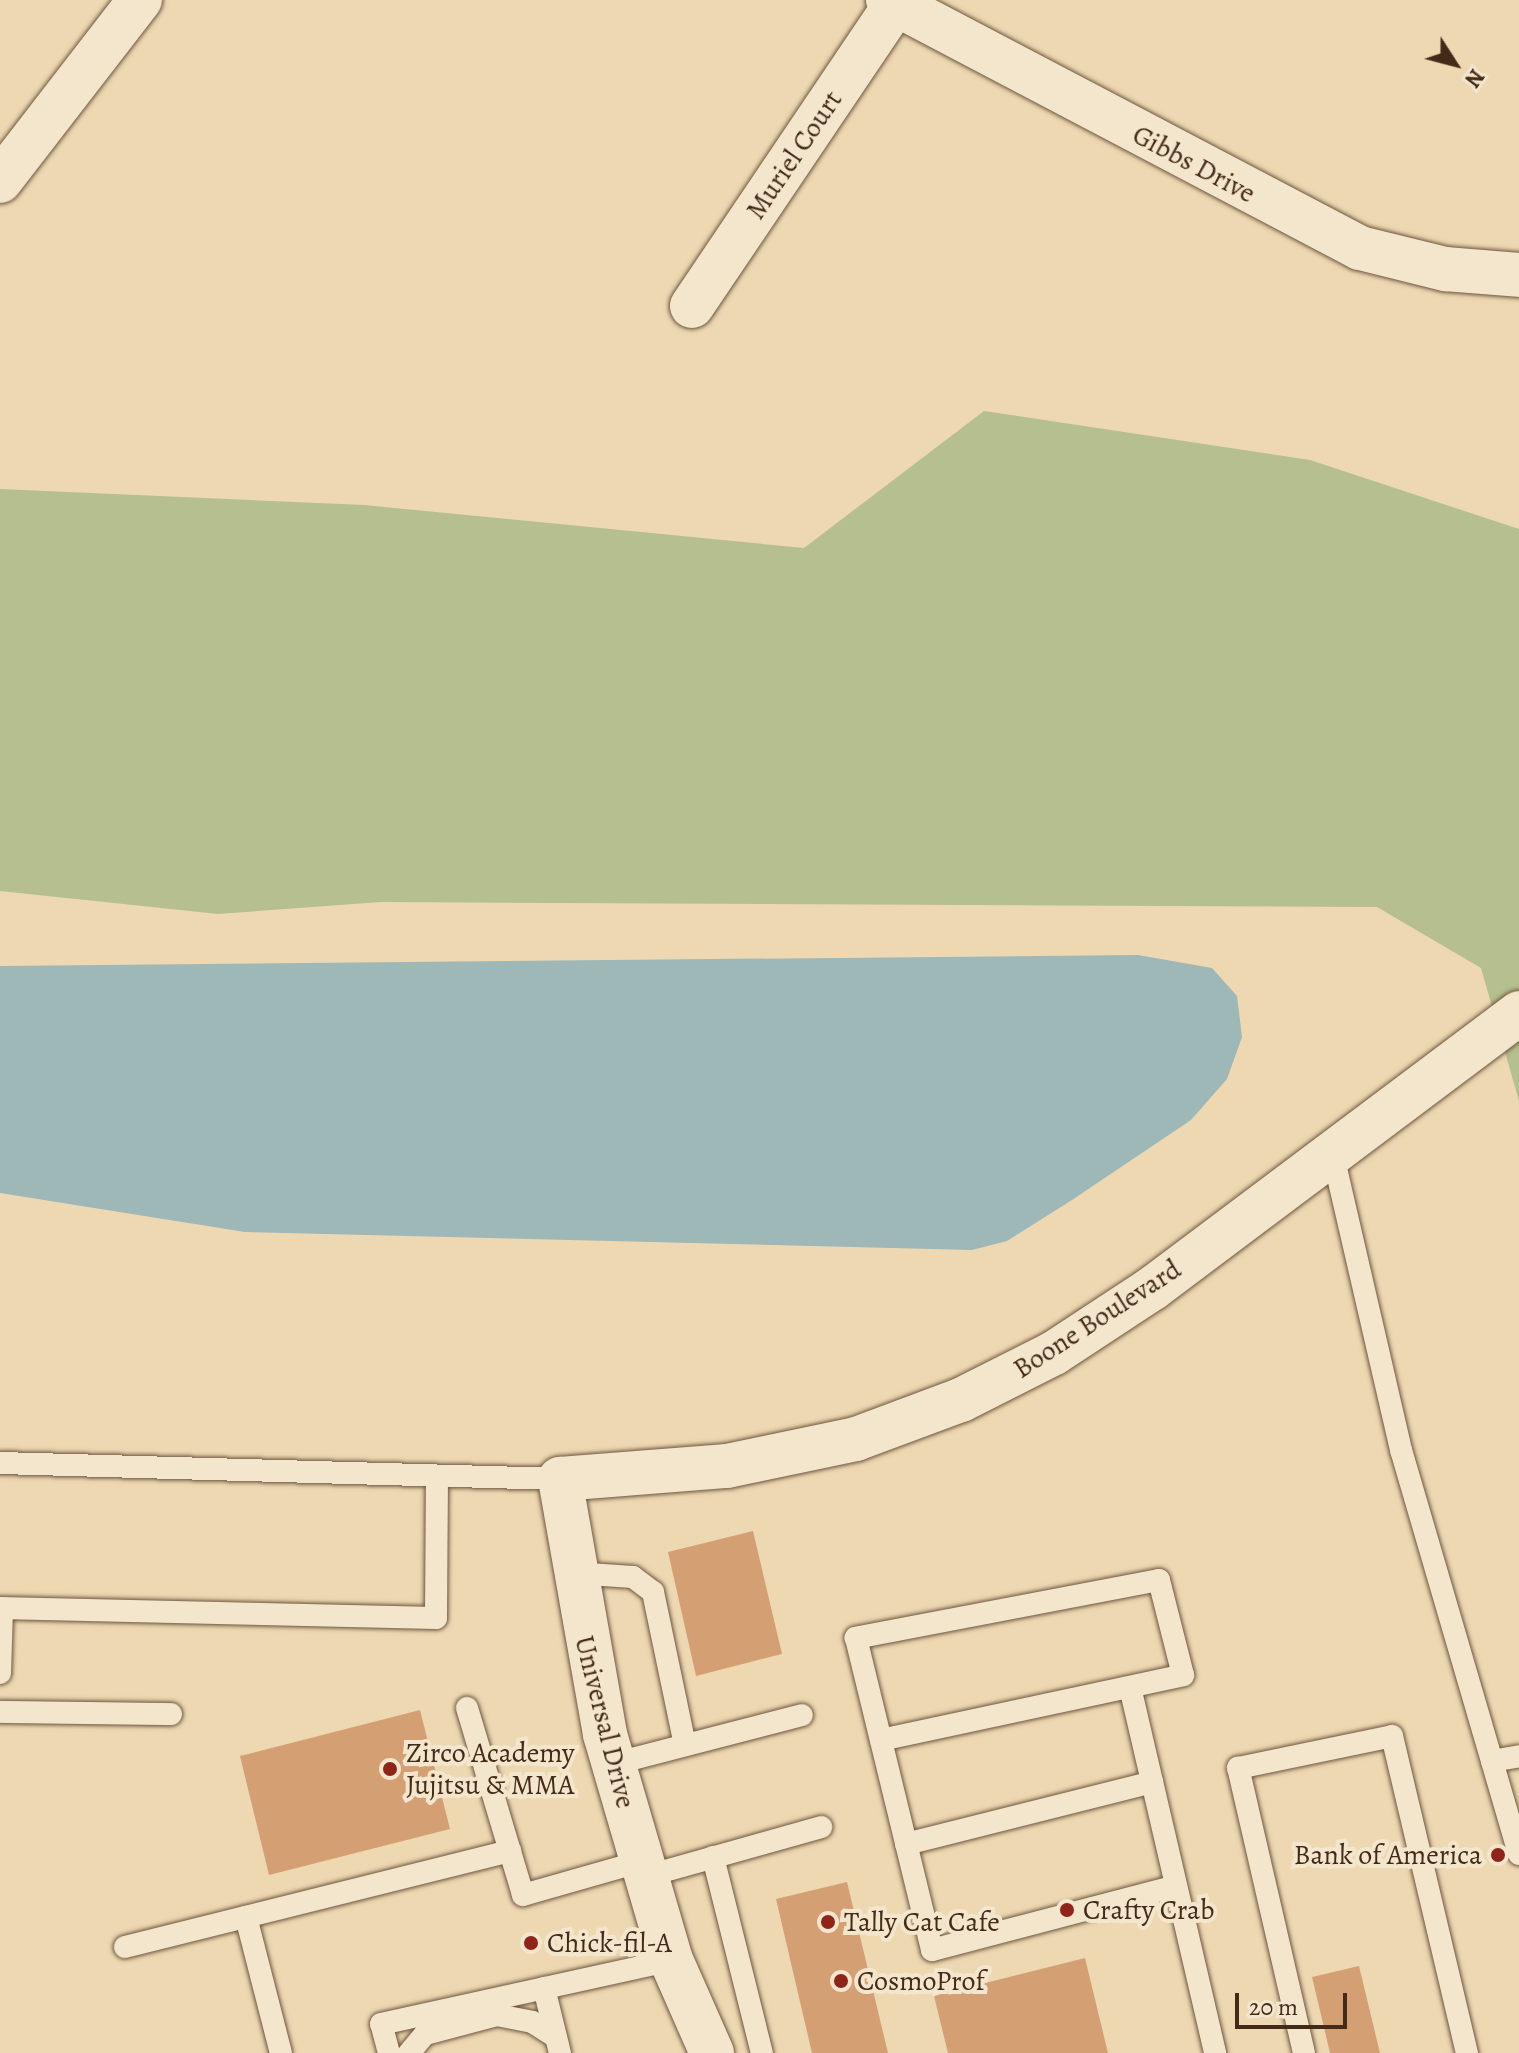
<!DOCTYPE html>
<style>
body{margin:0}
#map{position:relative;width:1519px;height:2053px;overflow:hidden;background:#edd8b2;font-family:Alegreya,serif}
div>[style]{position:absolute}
.green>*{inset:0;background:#b6bf8e}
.water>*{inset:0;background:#9eb7b7}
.building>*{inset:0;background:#d59f74}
.roads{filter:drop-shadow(0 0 2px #6e563e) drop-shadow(0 0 2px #6e563e)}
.service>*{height:22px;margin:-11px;padding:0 11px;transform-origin:11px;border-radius:11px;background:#f3e6cd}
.minor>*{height:44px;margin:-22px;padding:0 22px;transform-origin:22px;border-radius:22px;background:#f3e6cd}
.tertiary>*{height:44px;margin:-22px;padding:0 22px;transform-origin:22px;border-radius:22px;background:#f3e6cd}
.dots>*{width:22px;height:22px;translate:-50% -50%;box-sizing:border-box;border:4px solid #f3e6cd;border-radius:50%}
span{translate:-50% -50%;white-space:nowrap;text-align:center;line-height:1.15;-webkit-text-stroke:8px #f3e6cd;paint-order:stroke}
.street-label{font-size:28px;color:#442a18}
.poi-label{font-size:28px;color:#442a18}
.left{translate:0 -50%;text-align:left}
.right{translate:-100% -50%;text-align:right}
.north{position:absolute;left:1415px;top:24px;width:80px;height:80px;-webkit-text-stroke:6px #f3e6cd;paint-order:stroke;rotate:126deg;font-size:22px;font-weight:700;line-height:32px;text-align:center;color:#442a18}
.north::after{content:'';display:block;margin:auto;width:28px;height:36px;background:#442a18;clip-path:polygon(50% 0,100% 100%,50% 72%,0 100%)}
.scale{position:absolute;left:1235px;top:1993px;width:112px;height:36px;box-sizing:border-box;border:4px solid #442a18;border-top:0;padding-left:10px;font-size:24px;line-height:28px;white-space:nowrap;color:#442a18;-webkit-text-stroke:6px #f3e6cd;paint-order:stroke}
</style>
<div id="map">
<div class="green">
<div style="clip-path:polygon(984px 411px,1310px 460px,1519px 529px,1519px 1101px,1481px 968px,1377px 907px,381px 902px,218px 914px,0 891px,0 489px,364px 505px,804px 548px)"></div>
</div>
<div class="water">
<div style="clip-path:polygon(1138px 955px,1212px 968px,1237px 996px,1242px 1037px,1227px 1079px,1191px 1120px,1072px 1200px,1007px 1241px,972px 1250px,245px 1232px,0 1193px,0 966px)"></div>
</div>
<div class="building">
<div style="clip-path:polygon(753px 1531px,782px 1654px,696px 1676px,668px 1552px)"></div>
<div style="clip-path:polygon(420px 1710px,450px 1829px,269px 1875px,240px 1756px)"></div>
<div style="clip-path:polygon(847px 1882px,888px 2053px,812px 2053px,776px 1899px)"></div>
<div style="clip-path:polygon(1085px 1958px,1108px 2053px,948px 2053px,934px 1996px)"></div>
<div style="clip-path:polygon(1359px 1966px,1380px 2053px,1330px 2053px,1312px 1977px)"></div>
</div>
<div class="roads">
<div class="service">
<div style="left:1332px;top:1151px;width:307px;rotate:77deg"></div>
<div style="left:1401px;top:1450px;width:421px;rotate:73.7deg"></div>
<div style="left:0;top:1463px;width:560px;rotate:1.64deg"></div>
<div style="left:573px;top:1573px;width:60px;rotate:3.8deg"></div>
<div style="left:633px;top:1577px;width:25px;rotate:37deg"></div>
<div style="left:653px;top:1592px;width:156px;rotate:78.2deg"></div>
<div style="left:0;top:1608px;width:436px;rotate:1.3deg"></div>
<div style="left:436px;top:1618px;width:142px;rotate:-89.6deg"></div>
<div style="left:0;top:1673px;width:65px;rotate:-88.2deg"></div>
<div style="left:1130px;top:1687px;width:376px;rotate:76.9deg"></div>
<div style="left:467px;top:1708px;width:195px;rotate:73.3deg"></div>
<div style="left:523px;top:1895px;width:124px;rotate:-15.9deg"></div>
<div style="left:0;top:1712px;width:171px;rotate:0.7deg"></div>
<div style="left:881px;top:1740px;width:309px;rotate:-12.1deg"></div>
<div style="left:1183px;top:1675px;width:98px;rotate:-104.2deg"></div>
<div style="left:1159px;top:1580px;width:309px;rotate:169.2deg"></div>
<div style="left:856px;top:1638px;width:321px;rotate:76.3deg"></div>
<div style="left:932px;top:1950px;width:252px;rotate:-14.7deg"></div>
<div style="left:1492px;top:1761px;width:27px;rotate:-10deg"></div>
<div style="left:613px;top:1764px;width:195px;rotate:-14.5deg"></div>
<div style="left:906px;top:1844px;width:254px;rotate:-14.1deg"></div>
<div style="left:713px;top:1857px;width:202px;rotate:76deg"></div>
<div style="left:647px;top:1876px;width:181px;rotate:-15.7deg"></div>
<div style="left:246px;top:1917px;width:140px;rotate:75.6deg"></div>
<div style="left:125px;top:1947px;width:397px;rotate:-14deg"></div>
<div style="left:544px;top:1988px;width:67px;rotate:76.2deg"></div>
<div style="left:389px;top:2053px;width:30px;rotate:-105deg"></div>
<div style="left:381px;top:2024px;width:297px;rotate:-12.4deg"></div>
<div style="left:409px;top:2053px;width:25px;rotate:-50deg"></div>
<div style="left:425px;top:2034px;width:74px;rotate:-14.8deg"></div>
<div style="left:497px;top:2015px;width:36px;rotate:11deg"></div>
<div style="left:532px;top:2022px;width:28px;rotate:32deg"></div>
<div style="left:1304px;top:2053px;width:293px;rotate:-103deg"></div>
<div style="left:1238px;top:1768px;width:157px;rotate:-11.7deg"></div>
<div style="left:1392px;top:1736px;width:326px;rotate:76.7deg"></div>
</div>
<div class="minor">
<div style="left:0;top:181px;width:229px;rotate:-52.3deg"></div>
<div style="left:692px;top:306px;width:363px;rotate:-56deg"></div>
</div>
<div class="tertiary">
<div style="left:888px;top:0;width:533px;rotate:27.72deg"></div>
<div style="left:1360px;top:248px;width:88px;rotate:13.9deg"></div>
<div style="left:1445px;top:269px;width:74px;rotate:4.6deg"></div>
<div style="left:712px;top:2053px;width:102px;rotate:-113.8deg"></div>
<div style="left:671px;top:1960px;width:235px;rotate:-106.3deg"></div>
<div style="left:605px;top:1734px;width:259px;rotate:-100deg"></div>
<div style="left:560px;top:1479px;width:168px;rotate:-4.5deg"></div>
<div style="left:727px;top:1466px;width:132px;rotate:-11.8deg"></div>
<div style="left:856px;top:1439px;width:112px;rotate:-20.4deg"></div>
<div style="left:961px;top:1400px;width:104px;rotate:-26.8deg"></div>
<div style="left:1054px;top:1353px;width:118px;rotate:-33.3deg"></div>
<div style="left:1153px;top:1288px;width:458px;rotate:-36.9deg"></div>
</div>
</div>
<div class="dots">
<div style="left:390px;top:1769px;background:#8f2418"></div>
<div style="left:1498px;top:1855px;background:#8f2418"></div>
<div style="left:1067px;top:1910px;background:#8f2418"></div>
<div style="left:828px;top:1922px;background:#8f2418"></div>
<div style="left:531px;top:1943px;background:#8f2418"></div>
<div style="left:841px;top:1981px;background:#8f2418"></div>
</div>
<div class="street-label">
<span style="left:794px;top:155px;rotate:-56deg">Muriel Court</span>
<span style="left:1194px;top:164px;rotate:28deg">Gibbs Drive</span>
<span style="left:1097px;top:1319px;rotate:-33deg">Boone Boulevard</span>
<span style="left:605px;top:1722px;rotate:76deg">Universal Drive</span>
</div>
<div class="poi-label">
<span class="left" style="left:406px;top:1769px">Zirco Academy<br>Jujitsu &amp; MMA</span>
<span class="right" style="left:1482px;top:1855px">Bank of America</span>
<span class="left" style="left:1083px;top:1910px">Crafty Crab</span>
<span class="left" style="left:844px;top:1922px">Tally Cat Cafe</span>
<span class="left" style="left:547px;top:1943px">Chick-fil-A</span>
<span class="left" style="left:857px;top:1981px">CosmoProf</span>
</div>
<div class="north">N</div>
<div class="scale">20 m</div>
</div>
